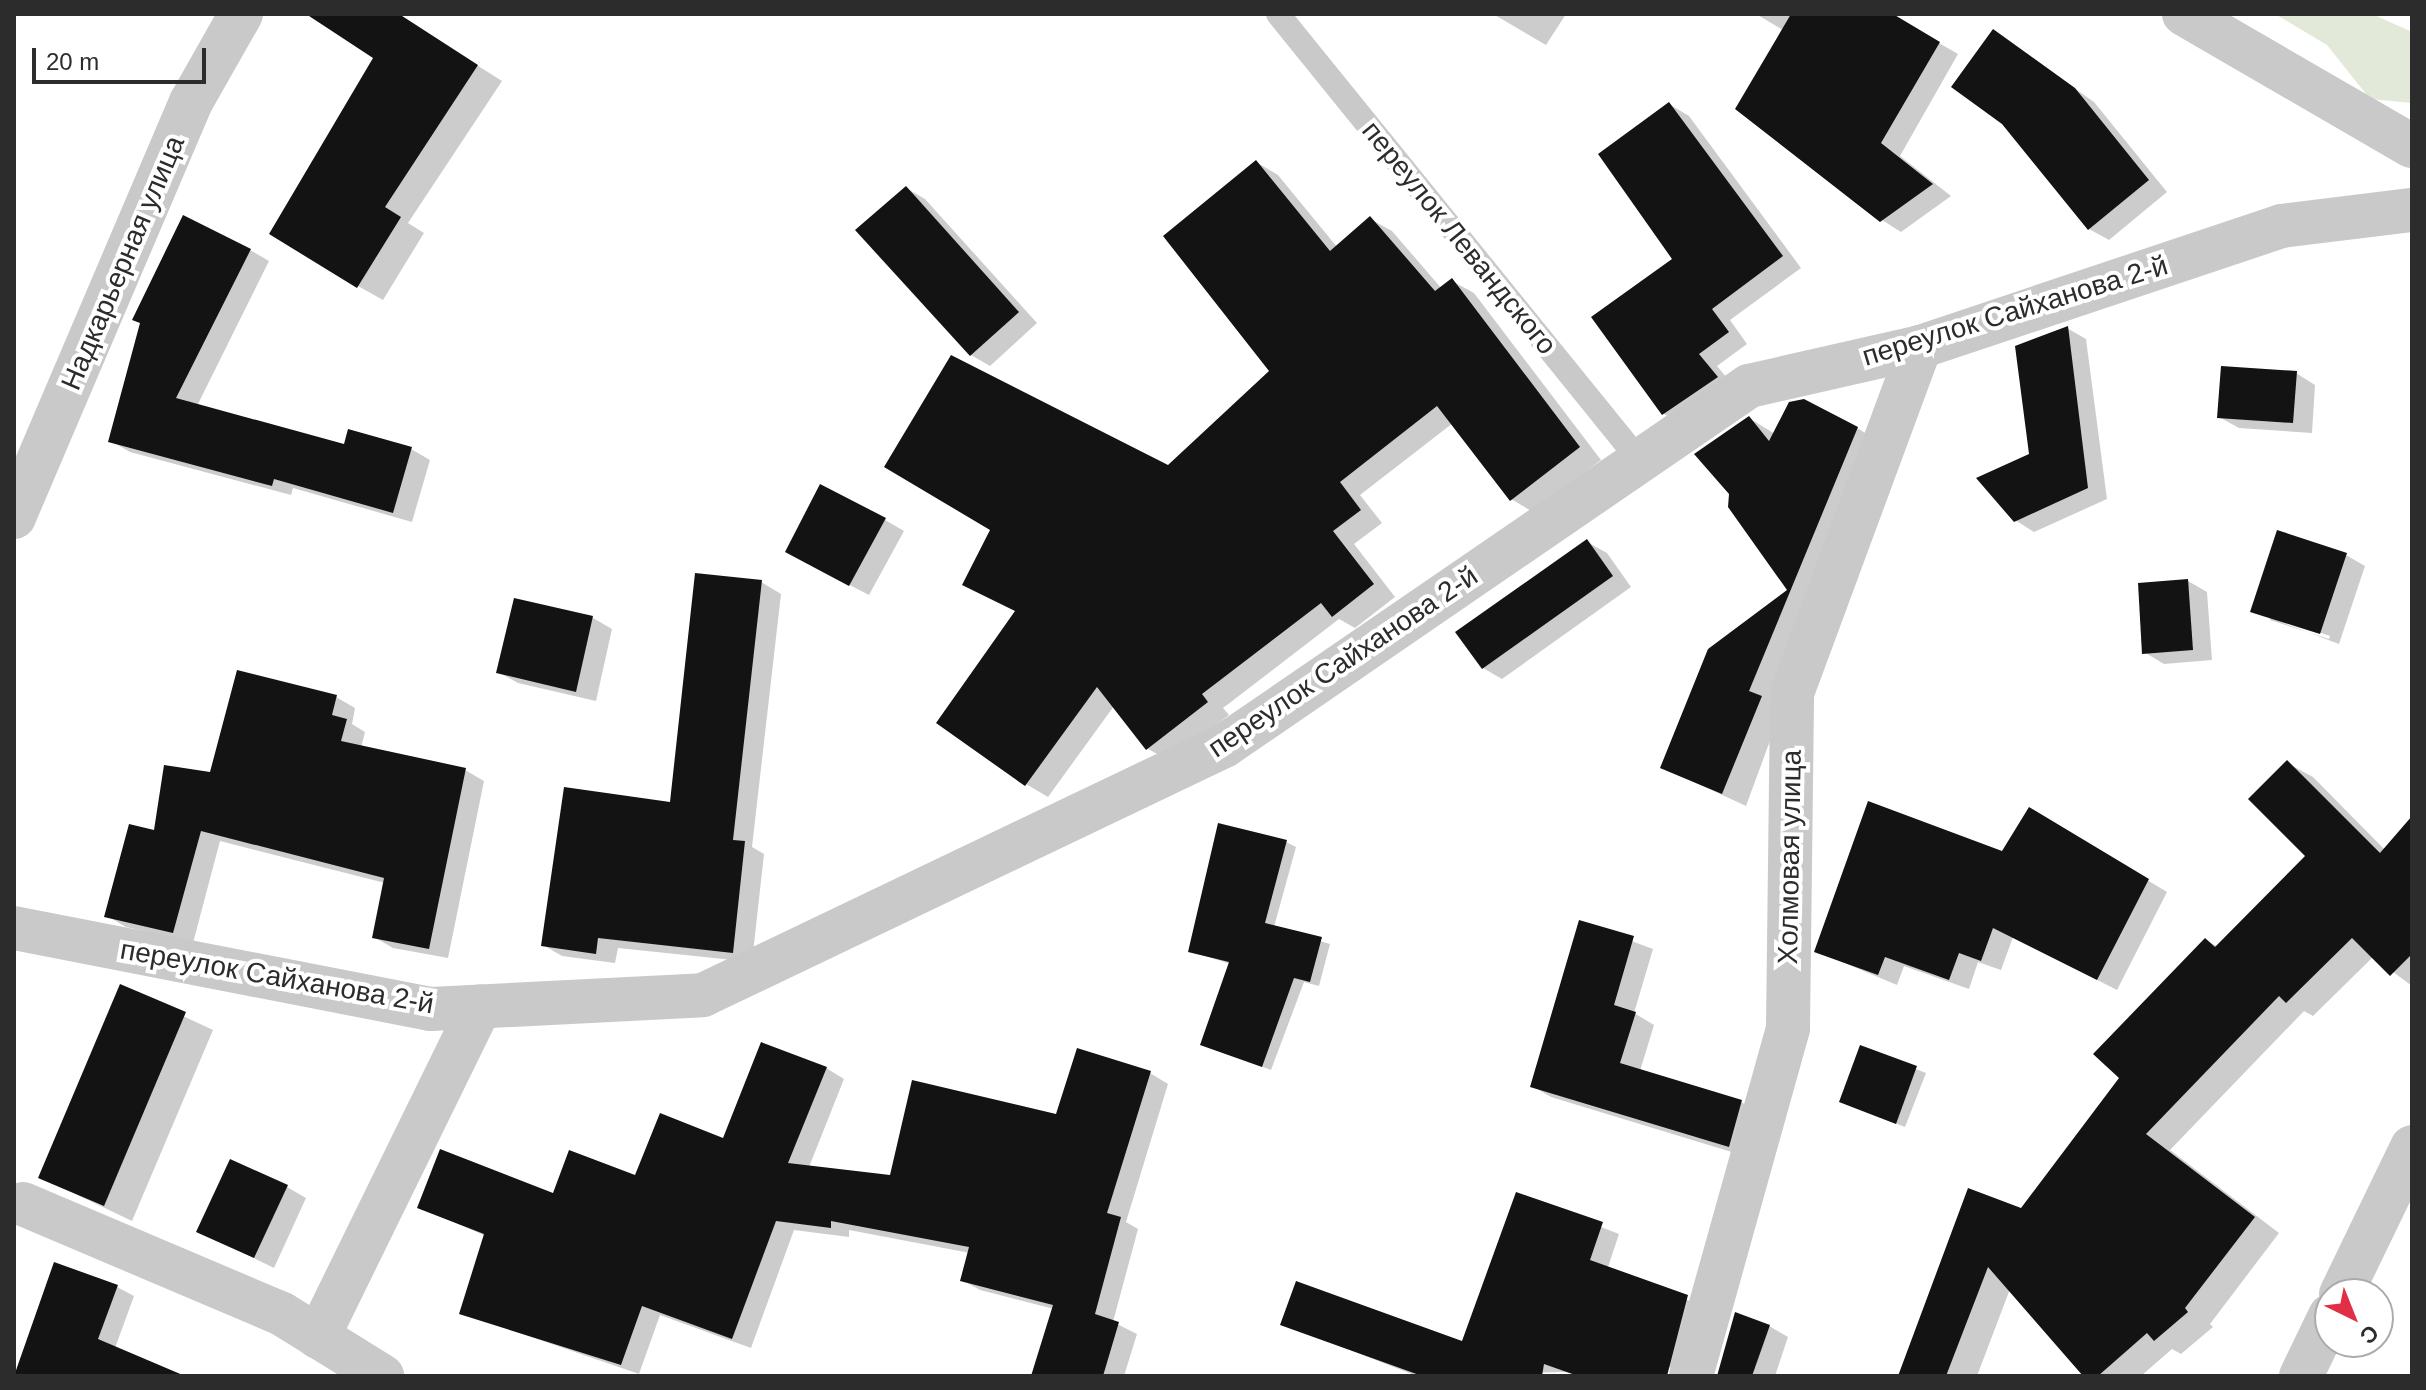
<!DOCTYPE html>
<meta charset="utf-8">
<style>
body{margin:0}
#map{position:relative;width:2426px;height:1390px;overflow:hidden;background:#fff;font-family:Helvetica,sans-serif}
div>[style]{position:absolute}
.green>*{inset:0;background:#e3e9d9}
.shadow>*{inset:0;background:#0003}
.building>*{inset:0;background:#131313}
.service>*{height:24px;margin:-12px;padding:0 12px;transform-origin:12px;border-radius:12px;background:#c9c9c9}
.minor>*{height:44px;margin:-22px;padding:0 22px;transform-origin:22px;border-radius:22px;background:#c9c9c9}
span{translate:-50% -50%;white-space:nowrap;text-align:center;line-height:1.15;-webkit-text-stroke:8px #fff;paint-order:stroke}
.street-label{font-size:28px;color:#2c2c2c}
.frame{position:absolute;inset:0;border:16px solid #2c2c2c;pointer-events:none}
.north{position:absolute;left:2314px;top:1278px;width:80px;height:80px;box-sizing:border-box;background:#fff;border:2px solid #ababab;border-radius:50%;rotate:137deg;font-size:22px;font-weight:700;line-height:32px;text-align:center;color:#2c2c2c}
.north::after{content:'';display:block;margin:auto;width:28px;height:36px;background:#e13045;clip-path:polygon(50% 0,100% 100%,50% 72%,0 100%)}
.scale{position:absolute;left:32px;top:48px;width:174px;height:36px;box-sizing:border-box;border:4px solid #2c2c2c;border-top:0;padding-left:10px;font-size:24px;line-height:28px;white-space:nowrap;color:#2c2c2c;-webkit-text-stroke:6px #fff;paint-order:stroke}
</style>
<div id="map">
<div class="green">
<div style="clip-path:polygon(2275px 14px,2372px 14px,2412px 32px,2412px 103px,2370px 99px,2327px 45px)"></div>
</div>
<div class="shadow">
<div style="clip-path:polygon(311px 14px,396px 14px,502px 81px,408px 223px,424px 233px,383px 300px,358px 286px,376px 57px)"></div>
<div style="clip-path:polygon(1493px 14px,1566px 14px,1546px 45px)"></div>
<div style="clip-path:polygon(1756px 14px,1889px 14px,1958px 54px,1900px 156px,1951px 196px,1901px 232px,1882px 220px,1783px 30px)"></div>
<div style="clip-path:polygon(1994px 32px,2094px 102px,2167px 192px,2109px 240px,2089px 229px)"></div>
<div style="clip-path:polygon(1669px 104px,1689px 116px,1801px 268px,1730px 320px,1747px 344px,1717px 366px,1736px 389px,1683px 425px,1664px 414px,1675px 260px)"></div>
<div style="clip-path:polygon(1256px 162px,1278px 175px,1337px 247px,1370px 219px,1392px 231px,1442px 289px,1452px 281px,1474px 293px,1601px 460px,1533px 512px,1511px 499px,1453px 423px,1360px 495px,1382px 523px,1354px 544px,1395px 597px,1355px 628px,1339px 619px,1223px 708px,1229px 715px,1170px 761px,1148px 749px,1114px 706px,1048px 797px,1026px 784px,1168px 468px,1272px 371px)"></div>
<div style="clip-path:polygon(906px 188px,925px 199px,1037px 323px,990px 366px,971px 355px)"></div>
<div style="clip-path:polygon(250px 250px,269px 261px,197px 406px,345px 447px,411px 449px,430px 460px,412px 522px,293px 488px,291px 495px,130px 452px,111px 441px)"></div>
<div style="clip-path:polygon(2067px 328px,2086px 339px,2107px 499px,2034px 532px,2015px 520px)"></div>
<div style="clip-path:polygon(2296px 373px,2315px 385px,2312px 433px,2239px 428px,2219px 417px)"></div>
<div style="clip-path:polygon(1749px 418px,1775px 434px,1857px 428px,1880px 442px,1746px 806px,1662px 767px,1790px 590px)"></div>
<div style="clip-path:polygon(885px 520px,904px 531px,869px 595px,807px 563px)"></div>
<div style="clip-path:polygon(1587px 542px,1607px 553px,1631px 587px,1502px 679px,1483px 668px)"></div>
<div style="clip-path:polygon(evenodd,2346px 555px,2365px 566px,2339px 644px,2252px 611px,2346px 555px,2270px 616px,2330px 636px,2329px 639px,2270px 620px,2270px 616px)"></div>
<div style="clip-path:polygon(2188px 581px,2207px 592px,2212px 660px,2164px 664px,2144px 652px)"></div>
<div style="clip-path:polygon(761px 582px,781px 594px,752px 847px,764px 854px,752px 962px,618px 948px,615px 963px,562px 956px,543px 945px,672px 804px)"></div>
<div style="clip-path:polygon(516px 601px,593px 618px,612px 629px,596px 701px,518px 683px,498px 672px)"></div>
<div style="clip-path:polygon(336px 697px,355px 708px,352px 724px,365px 732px,361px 748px,465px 770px,484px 781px,448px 958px,393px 948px,374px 937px,385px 883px,220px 841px,193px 943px,126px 927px,107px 916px,155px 833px,211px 775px)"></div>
<div style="clip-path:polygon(2287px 763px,2313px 777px,2385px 850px,2412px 819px,2412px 986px,2373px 957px,2313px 1016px,2304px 1011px,2170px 1150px,2279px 1233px,2210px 1324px,2213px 1327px,2181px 1354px,2172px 1349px,2141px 1376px,2086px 1376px,2010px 1289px,1977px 1376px,1900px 1376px,2122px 1078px,2206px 940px,2218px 947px,2308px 856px)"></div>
<div style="clip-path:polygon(2030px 809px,2167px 892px,2117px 990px,2013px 937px,2001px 970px,1978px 962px,1969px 989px,1904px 966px,1897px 985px,1816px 951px,2003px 853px)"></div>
<div style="clip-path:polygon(1286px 842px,1296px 847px,1274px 927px,1330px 944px,1319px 986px,1304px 982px,1271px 1070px,1203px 1044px,1230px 964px,1191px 951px)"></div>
<div style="clip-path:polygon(1580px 922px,1653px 949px,1634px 1013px,1654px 1025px,1640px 1071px,1741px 1102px,1760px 1113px,1748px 1157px,1551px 1097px,1532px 1086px)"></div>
<div style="clip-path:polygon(121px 987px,213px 1030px,132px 1221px,40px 1177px)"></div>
<div style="clip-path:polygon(1861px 1048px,1926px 1073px,1905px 1127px,1850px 1106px)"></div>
<div style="clip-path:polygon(826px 1068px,844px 1079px,809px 1167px,891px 1177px,1057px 1116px,1150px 1073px,1168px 1084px,1126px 1222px,1138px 1229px,1113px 1322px,1137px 1334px,1124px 1376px,1041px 1376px,1054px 1309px,980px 1290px,962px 1280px,970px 1253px,849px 1230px,849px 1237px,794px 1230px,751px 1348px,660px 1315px,639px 1374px,461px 1313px,486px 1236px,419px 1207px,554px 1195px,636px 1178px,724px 1140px)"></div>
<div style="clip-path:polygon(287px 1187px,306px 1198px,274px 1268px,199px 1231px)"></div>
<div style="clip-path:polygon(1517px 1194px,1619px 1234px,1608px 1267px,1704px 1307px,1686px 1373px,1657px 1363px,1652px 1376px,1561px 1372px,1417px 1376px,1283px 1324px,1463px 1343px)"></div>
<div style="clip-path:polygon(117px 1287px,134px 1296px,115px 1348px,168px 1376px,35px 1376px)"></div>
<div style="clip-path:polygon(1769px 1326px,1788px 1337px,1775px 1376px,1719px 1376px)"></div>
</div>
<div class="building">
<div style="clip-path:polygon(306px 14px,399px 14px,478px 65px,385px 207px,401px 217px,357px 288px,269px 234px,373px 58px)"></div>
<div style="clip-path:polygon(1791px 14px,1893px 14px,1940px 42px,1881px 143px,1933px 184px,1880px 222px,1735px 109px)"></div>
<div style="clip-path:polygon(1993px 29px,2075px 88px,2149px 180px,2088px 230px,2002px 124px,1951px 87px)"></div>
<div style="clip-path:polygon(1669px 102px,1783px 256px,1712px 309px,1729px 332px,1699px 354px,1718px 377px,1662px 415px,1591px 317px,1672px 259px,1598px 154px)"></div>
<div style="clip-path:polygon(1256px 160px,1330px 251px,1370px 216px,1435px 291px,1452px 278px,1580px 447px,1510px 501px,1437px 406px,1340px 482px,1361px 510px,1333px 531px,1374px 584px,1332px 617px,1321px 603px,1202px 694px,1208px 702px,1146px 750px,1097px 687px,1025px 786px,936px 723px,1015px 611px,962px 585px,990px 530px,884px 467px,951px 355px,1168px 465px,1269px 371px,1163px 236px)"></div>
<div style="clip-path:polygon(906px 186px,1019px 312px,970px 356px,855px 230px)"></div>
<div style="clip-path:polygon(183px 215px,251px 249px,176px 398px,344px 444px,348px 429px,412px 447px,393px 513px,274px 479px,272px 486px,108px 442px,140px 323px,132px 320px)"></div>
<div style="clip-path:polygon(2068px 326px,2088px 488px,2014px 522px,1976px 478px,2029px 454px,2015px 346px)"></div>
<div style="clip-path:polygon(2221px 366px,2297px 371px,2293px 423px,2217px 418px)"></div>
<div style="clip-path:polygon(1804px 399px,1858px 427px,1749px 691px,1762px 696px,1722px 794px,1660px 768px,1708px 649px,1787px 590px,1728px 507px,1729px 494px,1694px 454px,1749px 416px,1769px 441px,1789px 402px)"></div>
<div style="clip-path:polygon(820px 484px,886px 518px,849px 586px,785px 552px)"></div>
<div style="clip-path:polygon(2277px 530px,2347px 553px,2320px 634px,2250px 612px)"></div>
<div style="clip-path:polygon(1587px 539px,1613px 576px,1482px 669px,1455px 632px)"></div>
<div style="clip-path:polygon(695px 573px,762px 580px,733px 840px,745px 841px,733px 953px,598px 938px,596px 954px,541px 946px,564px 787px,670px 802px)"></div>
<div style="clip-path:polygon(2188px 579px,2193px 650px,2142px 654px,2138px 583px)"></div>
<div style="clip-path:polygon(514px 598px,593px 616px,576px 692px,496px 673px)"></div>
<div style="clip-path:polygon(237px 670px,337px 695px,332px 715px,347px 719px,341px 741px,466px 768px,429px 949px,372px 938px,384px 878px,201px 831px,173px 933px,104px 917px,129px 824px,154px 830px,164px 765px,210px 772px)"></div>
<div style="clip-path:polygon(2287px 760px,2380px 853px,2412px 816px,2412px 954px,2390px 976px,2352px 938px,2286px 1003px,2279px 996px,2146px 1134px,2255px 1217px,2185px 1308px,2188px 1312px,2154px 1341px,2147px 1333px,2098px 1376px,2083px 1376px,1988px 1267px,1946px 1376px,1898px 1376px,1968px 1188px,2021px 1208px,2119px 1078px,2093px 1054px,2205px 938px,2215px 947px,2305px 856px,2248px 799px)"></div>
<div style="clip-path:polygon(1868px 801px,2002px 851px,2029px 807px,2149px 879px,2097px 980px,1993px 928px,1981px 961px,1959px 953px,1949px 980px,1885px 957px,1878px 975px,1814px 952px)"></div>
<div style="clip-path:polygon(1218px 823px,1287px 840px,1265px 923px,1322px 937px,1310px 982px,1294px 978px,1262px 1067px,1200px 1045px,1229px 962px,1188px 952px)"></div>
<div style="clip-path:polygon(1579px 920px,1634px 936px,1614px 1005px,1636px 1012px,1620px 1063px,1742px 1100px,1729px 1147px,1530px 1087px)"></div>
<div style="clip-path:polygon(120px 984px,186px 1012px,104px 1206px,38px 1178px)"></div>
<div style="clip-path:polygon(761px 1042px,827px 1067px,788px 1163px,890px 1175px,912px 1080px,1056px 1114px,1077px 1048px,1151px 1071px,1107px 1213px,1121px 1217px,1095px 1314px,1119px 1322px,1103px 1376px,1031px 1376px,1053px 1305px,960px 1281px,969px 1247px,831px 1221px,831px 1228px,776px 1221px,732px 1339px,642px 1306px,621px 1365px,459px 1314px,484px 1234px,417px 1208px,440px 1149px,553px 1193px,569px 1150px,635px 1175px,660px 1113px,723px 1138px)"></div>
<div style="clip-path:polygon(1860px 1045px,1917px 1066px,1896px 1124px,1839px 1102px)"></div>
<div style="clip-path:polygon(230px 1159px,288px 1185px,254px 1258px,196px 1232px)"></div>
<div style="clip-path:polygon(1516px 1192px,1603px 1222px,1590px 1260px,1688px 1295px,1667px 1376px,1578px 1376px,1544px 1364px,1542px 1376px,1422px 1376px,1280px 1325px,1296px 1281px,1462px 1341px)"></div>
<div style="clip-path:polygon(54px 1262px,118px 1285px,98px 1339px,185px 1376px,14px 1376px)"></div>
<div style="clip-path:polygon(1735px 1312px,1770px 1325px,1752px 1376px,1717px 1376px)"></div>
</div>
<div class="service">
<div style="left:1278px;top:14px;width:575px;rotate:51deg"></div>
</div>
<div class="minor">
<div style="left:2184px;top:14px;width:263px;rotate:30.1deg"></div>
<div style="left:14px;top:517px;width:451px;rotate:-66.9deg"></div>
<div style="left:191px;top:102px;width:101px;rotate:-60.4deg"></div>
<div style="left:14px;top:928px;width:425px;rotate:11deg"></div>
<div style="left:431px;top:1009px;width:272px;rotate:-2.9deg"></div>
<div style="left:703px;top:995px;width:577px;rotate:-25.54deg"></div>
<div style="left:1224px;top:746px;width:637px;rotate:-34.44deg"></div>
<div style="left:1749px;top:386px;width:175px;rotate:-12.8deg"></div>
<div style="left:1920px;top:347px;width:381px;rotate:-18.5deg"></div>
<div style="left:2281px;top:226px;width:132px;rotate:-7deg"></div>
<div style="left:23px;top:1204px;width:281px;rotate:23deg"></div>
<div style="left:282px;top:1314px;width:118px;rotate:31.8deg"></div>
<div style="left:2341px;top:1294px;width:163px;rotate:-64.2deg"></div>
<div style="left:318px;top:1337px;width:368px;rotate:-63.9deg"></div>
<div style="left:1691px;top:1376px;width:361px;rotate:-74.4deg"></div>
<div style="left:1788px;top:1028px;width:335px;rotate:-89.3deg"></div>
<div style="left:1792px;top:693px;width:369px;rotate:-69.7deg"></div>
<div style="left:2301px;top:1376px;width:67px;rotate:-64.2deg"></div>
</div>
<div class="street-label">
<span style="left:1459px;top:238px;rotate:51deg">переулок Левандского</span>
<span style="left:123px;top:263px;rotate:-67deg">Надкарьерная улица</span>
<span style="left:2015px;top:311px;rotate:-17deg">переулок Сайханова 2-й</span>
<span style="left:1343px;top:662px;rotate:-34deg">переулок Сайханова 2-й</span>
<span style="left:1790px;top:857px;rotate:-89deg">Холмовая улица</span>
<span style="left:277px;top:977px;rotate:10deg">переулок Сайханова 2-й</span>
</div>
<div class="frame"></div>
<div class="north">С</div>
<div class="scale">20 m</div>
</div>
